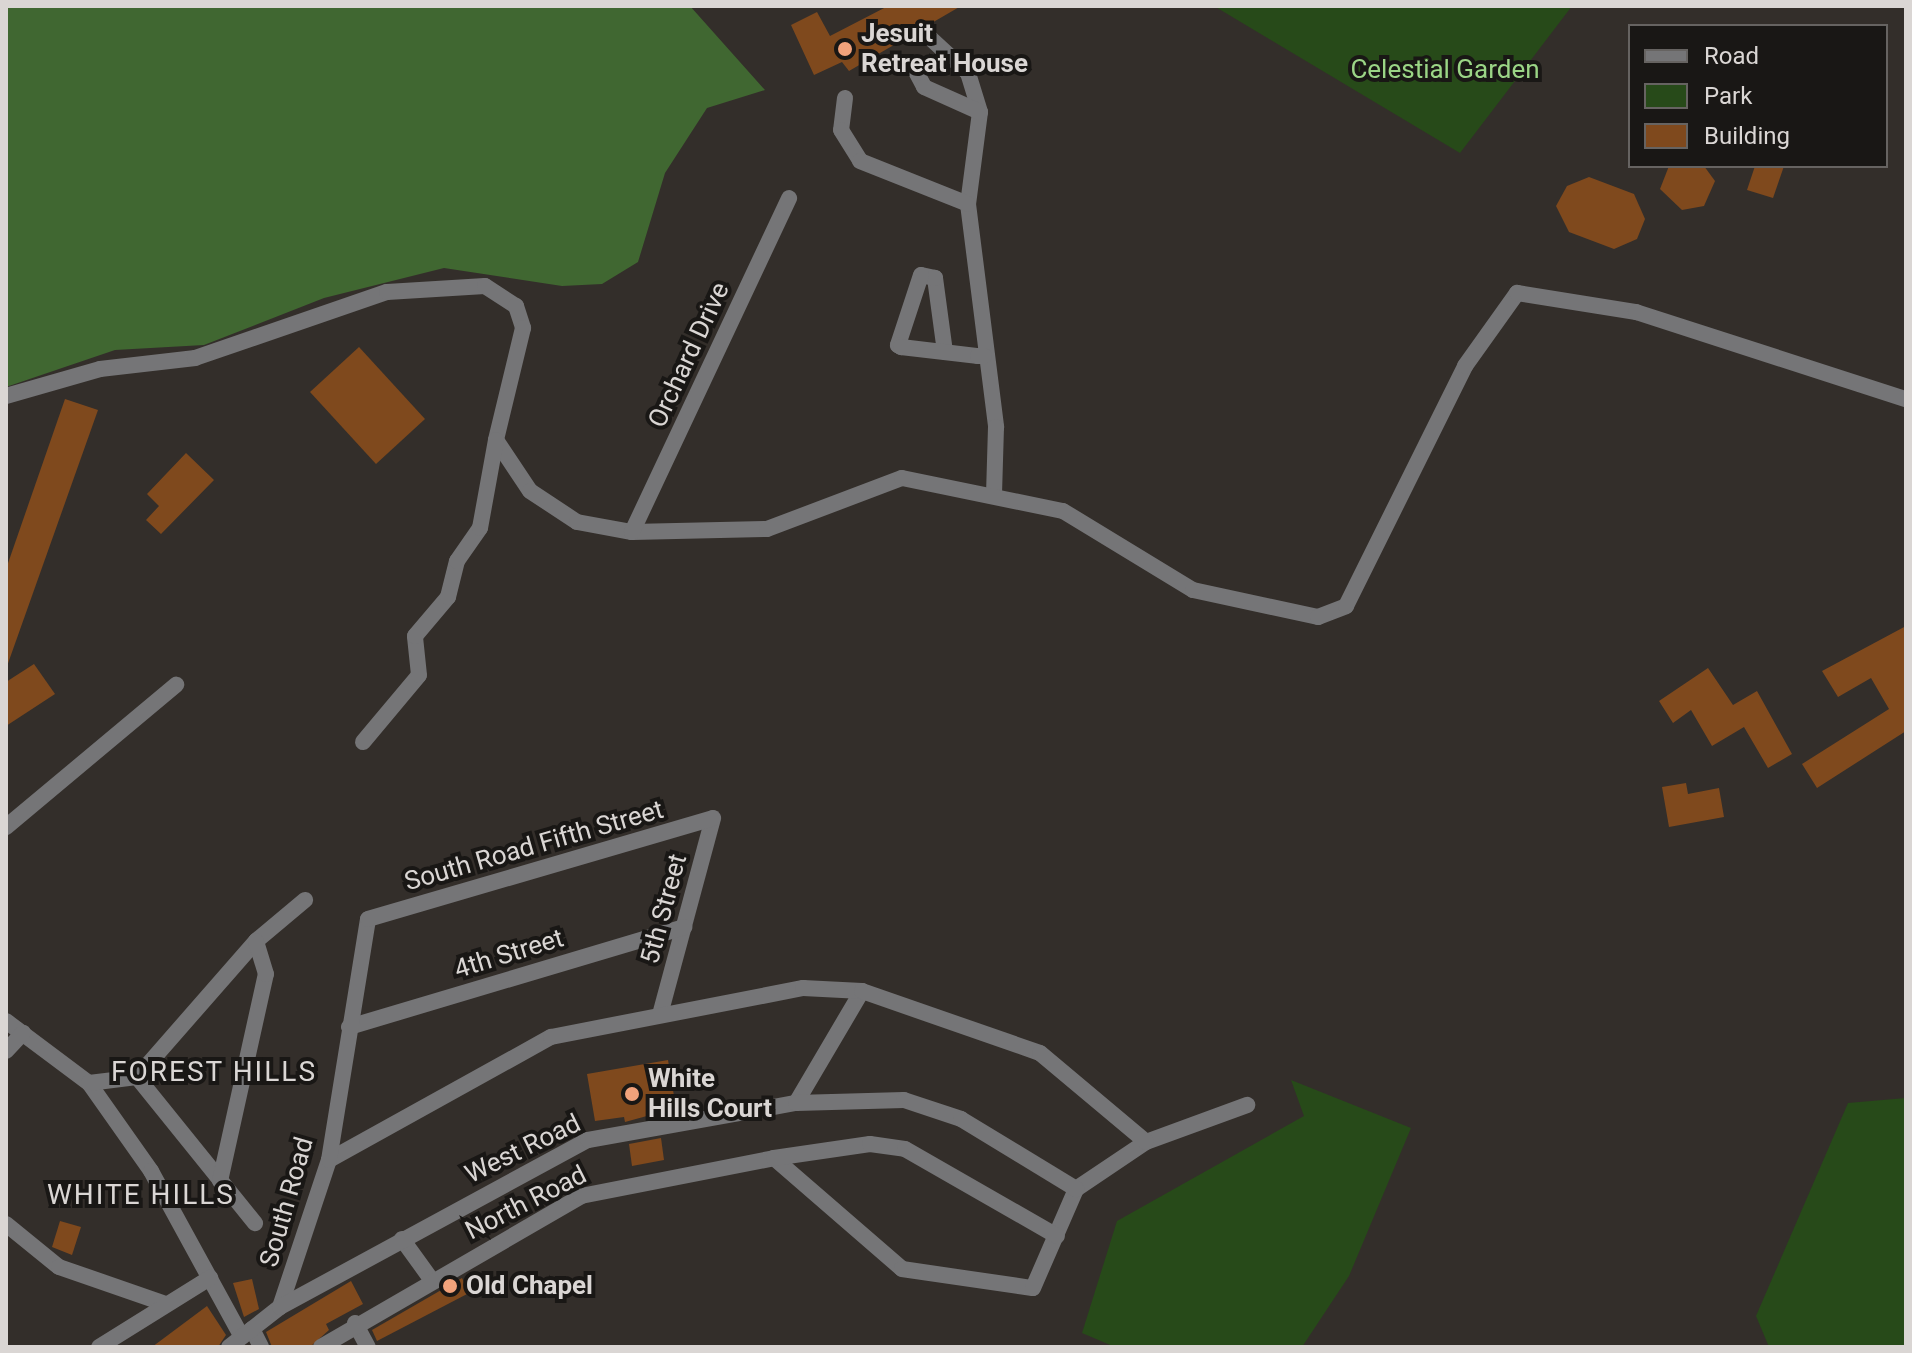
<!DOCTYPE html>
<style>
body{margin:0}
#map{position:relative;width:1912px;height:1353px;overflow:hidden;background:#332e2a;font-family:Roboto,sans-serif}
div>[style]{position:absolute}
.green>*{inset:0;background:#274a19}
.forest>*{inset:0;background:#406731}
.building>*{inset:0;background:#7f491d}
.street>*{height:16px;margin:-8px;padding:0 8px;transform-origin:8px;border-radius:8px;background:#757577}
.dots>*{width:22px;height:22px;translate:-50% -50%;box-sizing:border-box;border:4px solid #191715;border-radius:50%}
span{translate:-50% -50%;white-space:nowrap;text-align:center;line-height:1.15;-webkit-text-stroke:8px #191715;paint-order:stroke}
.poi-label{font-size:26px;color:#dad6d4;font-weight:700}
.left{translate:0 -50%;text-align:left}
.park-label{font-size:26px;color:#9bd586}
.street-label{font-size:26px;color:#dad6d4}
.neighbourhood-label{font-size:28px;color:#dad6d4;letter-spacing:2px}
.frame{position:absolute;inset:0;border:8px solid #dad6d4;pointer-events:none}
.legend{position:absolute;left:1628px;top:24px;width:260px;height:144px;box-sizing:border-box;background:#191715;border:2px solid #666361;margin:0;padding:10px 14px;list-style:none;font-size:24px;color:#dad6d4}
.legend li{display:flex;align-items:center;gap:16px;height:40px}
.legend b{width:40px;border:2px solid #666361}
</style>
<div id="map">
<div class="green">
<div style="clip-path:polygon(1214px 6px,1572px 6px,1460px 153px)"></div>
<div style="clip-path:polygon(1291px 1080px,1411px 1128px,1349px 1276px,1302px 1347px,1115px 1347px,1082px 1333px,1117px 1221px,1304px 1116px)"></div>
<div style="clip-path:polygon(1906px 1098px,1906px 1347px,1769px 1347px,1756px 1316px,1848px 1103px)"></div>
</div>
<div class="forest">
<div style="clip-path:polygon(6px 6px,690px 6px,765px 90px,707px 108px,665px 173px,638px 262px,602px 284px,562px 286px,444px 268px,324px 298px,204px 345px,115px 350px,6px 387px)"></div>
</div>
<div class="building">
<div style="clip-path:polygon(888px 6px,961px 6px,849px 71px,842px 62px,814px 75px,791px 25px,817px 12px,830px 36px)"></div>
<div style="clip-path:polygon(1669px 166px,1704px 166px,1715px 181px,1704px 206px,1682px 210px,1660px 189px)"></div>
<div style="clip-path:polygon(1755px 166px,1784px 166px,1773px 198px,1747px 190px)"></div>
<div style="clip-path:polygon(1589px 177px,1634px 194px,1645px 219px,1637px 239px,1614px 249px,1569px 232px,1556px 206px,1567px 186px)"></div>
<div style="clip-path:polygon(359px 347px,425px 419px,376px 464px,310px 392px)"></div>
<div style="clip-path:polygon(65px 399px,98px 410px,6px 669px,6px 569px)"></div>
<div style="clip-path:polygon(186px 453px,214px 480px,161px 534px,146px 520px,159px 506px,147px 494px)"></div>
<div style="clip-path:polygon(1906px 626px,1906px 731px,1817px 788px,1802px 764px,1889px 709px,1871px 678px,1838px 697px,1822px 671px)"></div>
<div style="clip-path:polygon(34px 664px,55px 694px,6px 726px,6px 682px)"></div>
<div style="clip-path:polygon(1708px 668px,1733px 705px,1757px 691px,1792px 754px,1768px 768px,1744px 727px,1712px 746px,1691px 710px,1673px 723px,1659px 701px)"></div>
<div style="clip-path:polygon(1686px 783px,1688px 794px,1719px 788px,1724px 817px,1669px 827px,1662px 787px)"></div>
<div style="clip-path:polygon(668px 1060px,676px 1108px,625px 1122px,624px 1117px,595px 1121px,587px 1074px)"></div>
<div style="clip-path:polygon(661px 1138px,664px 1160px,632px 1166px,629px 1144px)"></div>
<div style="clip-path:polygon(60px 1221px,81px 1227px,72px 1255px,52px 1247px)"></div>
<div style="clip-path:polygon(462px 1278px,469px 1293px,377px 1341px,372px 1330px)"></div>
<div style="clip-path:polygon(252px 1279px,259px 1309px,244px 1317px,233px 1283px)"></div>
<div style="clip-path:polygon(351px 1281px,363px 1304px,326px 1324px,329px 1330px,310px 1347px,272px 1347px,266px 1332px)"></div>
<div style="clip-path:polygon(207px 1306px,226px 1335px,218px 1347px,152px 1347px)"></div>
</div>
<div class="street">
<div style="left:928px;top:36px;width:54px;rotate:42.8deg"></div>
<div style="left:968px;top:73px;width:41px;rotate:72.9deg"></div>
<div style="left:980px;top:112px;width:93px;rotate:97.4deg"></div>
<div style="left:968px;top:204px;width:225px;rotate:82.8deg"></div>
<div style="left:996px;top:427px;width:68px;rotate:91.7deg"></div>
<div style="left:912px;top:64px;width:26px;rotate:62deg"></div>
<div style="left:924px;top:87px;width:61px;rotate:24.1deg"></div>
<div style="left:845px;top:98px;width:32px;rotate:97deg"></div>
<div style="left:841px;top:130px;width:36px;rotate:58deg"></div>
<div style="left:860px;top:161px;width:116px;rotate:21.7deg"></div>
<div style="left:945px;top:352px;width:75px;rotate:-97.7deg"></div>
<div style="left:935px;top:278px;width:14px;rotate:-168deg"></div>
<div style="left:921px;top:275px;width:74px;rotate:108.2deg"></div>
<div style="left:898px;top:345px;width:4px;rotate:34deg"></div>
<div style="left:901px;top:347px;width:78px;rotate:6.7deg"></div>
<div style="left:978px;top:356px;width:6px"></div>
<div style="left:6px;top:396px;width:98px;rotate:-16deg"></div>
<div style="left:100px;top:369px;width:96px;rotate:-6.6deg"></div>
<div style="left:195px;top:358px;width:203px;rotate:-19deg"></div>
<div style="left:387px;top:292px;width:98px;rotate:-3.5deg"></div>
<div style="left:485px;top:286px;width:37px;rotate:33deg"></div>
<div style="left:516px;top:306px;width:23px;rotate:72deg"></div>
<div style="left:523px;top:328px;width:115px;rotate:103.6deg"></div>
<div style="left:496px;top:440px;width:61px;rotate:56.3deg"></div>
<div style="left:530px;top:491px;width:56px;rotate:33.4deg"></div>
<div style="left:577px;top:522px;width:56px;rotate:10.3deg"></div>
<div style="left:632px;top:532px;width:135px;rotate:-1.3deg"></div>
<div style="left:767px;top:529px;width:144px;rotate:-20.7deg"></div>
<div style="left:902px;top:478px;width:164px;rotate:11.6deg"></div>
<div style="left:1063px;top:511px;width:152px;rotate:31.3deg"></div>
<div style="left:1193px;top:590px;width:128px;rotate:12.2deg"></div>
<div style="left:1318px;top:617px;width:30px;rotate:-21deg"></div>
<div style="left:1346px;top:606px;width:268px;rotate:-63.6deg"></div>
<div style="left:1465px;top:366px;width:90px;rotate:-54.5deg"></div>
<div style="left:1517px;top:293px;width:121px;rotate:9.1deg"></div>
<div style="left:1636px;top:312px;width:284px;rotate:17.9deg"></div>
<div style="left:632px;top:532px;width:369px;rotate:-64.8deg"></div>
<div style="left:363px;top:742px;width:87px;rotate:-50.1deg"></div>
<div style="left:419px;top:675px;width:39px;rotate:-96deg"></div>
<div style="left:415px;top:636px;width:51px;rotate:-49.8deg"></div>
<div style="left:448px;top:597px;width:37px;rotate:-76deg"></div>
<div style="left:457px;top:561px;width:40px;rotate:-55.1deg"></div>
<div style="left:480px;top:528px;width:89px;rotate:-79.7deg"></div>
<div style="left:6px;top:827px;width:222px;rotate:-39.9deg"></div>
<div style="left:661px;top:1011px;width:200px;rotate:-74.9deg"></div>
<div style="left:6px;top:1021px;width:104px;rotate:36.8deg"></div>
<div style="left:89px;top:1083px;width:108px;rotate:54.8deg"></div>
<div style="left:151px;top:1171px;width:189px;rotate:61.3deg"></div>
<div style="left:349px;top:1027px;width:350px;rotate:-16.6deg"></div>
<div style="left:6px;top:1051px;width:25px;rotate:-47deg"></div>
<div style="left:137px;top:1077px;width:188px;rotate:51.1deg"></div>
<div style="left:89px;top:1083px;width:48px;rotate:-7.1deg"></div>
<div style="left:137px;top:1077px;width:181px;rotate:-48.8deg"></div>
<div style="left:256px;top:941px;width:64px;rotate:-39.9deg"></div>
<div style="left:796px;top:1103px;width:130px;rotate:-59.5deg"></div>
<div style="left:774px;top:1158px;width:169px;rotate:40.9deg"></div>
<div style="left:902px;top:1269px;width:132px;rotate:8.3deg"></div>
<div style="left:1033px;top:1288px;width:108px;rotate:-66.5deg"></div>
<div style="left:1076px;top:1189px;width:84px;rotate:-33.9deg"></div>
<div style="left:1146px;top:1142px;width:108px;rotate:-20.1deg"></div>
<div style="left:329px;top:1160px;width:254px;rotate:-29deg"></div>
<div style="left:551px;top:1037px;width:257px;rotate:-11deg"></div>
<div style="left:803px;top:988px;width:59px;rotate:2.9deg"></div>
<div style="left:862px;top:991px;width:188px;rotate:19.2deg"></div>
<div style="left:1040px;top:1053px;width:138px;rotate:40deg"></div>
<div style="left:220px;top:1181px;width:212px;rotate:-77.5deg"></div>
<div style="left:266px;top:974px;width:34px;rotate:-107deg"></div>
<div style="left:6px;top:1224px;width:68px;rotate:39.1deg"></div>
<div style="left:59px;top:1267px;width:113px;rotate:19.1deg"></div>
<div style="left:402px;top:1239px;width:49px;rotate:54.1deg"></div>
<div style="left:280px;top:1307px;width:155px;rotate:-71.6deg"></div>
<div style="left:329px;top:1160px;width:244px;rotate:-80.8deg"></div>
<div style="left:368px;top:919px;width:359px;rotate:-16.3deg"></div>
<div style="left:355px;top:1323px;width:27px;rotate:62deg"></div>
<div style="left:252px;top:1329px;width:20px;rotate:63deg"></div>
<div style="left:99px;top:1347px;width:131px;rotate:-31.9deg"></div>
<div style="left:229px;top:1347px;width:65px;rotate:-38.1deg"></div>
<div style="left:280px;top:1307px;width:350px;rotate:-28.5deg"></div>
<div style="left:588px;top:1140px;width:211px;rotate:-10.1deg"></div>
<div style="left:796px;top:1103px;width:108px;rotate:-1.6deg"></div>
<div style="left:904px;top:1100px;width:60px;rotate:18.4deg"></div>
<div style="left:961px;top:1119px;width:135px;rotate:31.3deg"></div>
<div style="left:321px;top:1347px;width:301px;rotate:-30.1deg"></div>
<div style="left:581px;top:1196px;width:197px;rotate:-11.1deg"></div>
<div style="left:774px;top:1158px;width:97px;rotate:-8.3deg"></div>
<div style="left:870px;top:1144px;width:35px;rotate:8deg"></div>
<div style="left:905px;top:1149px;width:175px;rotate:29.8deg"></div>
</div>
<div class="dots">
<div style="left:845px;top:49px;background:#f1a27b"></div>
<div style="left:632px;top:1094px;background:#f1a27b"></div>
<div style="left:450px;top:1286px;background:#f1a27b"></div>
</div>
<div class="poi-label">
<span class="left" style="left:861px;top:49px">Jesuit<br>Retreat House</span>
<span class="left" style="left:648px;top:1094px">White<br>Hills Court</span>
<span class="left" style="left:466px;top:1286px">Old Chapel</span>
</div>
<div class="park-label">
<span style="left:1445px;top:70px">Celestial Garden</span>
</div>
<div class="street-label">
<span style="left:689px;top:355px;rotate:-65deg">Orchard Drive</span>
<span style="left:534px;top:846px;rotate:-16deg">South Road Fifth Street</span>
<span style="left:664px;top:909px;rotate:-75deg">5th Street</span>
<span style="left:509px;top:954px;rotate:-17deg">4th Street</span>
<span style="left:523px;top:1149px;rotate:-26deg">West Road</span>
<span style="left:287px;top:1202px;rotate:-74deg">South Road</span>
<span style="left:526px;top:1203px;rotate:-27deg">North Road</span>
</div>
<div class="neighbourhood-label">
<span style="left:214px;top:1072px">FOREST HILLS</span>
<span style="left:141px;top:1195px">WHITE HILLS</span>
</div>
<div class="frame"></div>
<ul class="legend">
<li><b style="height:10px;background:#757577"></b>Road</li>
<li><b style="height:22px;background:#274a19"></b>Park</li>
<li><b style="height:22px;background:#7f491d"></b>Building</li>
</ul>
</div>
